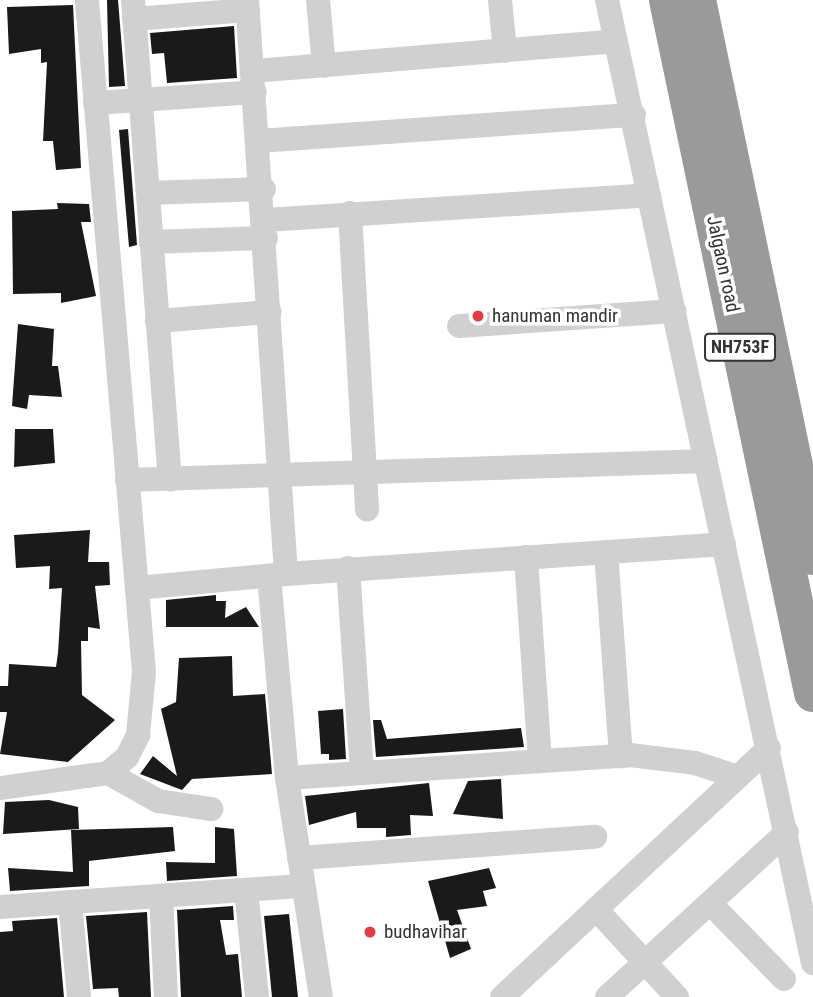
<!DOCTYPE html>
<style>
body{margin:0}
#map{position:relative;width:813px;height:997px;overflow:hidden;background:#fff;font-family:"Roboto Condensed",sans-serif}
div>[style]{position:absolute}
.building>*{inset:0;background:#1a1a1a}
.street>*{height:24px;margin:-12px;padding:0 12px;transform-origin:12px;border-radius:12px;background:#d0d0d0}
.highway>*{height:38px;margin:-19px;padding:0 19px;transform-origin:19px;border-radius:19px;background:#9a9a9a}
.dots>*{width:19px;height:19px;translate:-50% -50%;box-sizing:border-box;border:4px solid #fff;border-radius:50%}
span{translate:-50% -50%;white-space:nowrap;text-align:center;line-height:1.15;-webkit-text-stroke:7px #fff;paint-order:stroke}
.shield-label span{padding:2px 5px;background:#fff;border:2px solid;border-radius:5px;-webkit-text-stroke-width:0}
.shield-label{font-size:18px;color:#333;font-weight:700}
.street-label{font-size:19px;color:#333}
.poi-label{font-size:19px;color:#333}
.left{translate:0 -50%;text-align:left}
</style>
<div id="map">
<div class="building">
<div style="clip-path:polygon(107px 0,118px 0,125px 86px,109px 87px)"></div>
<div style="clip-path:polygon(73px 5px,81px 168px,56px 170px,53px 141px,43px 141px,47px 62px,41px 63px,41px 49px,9px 54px,7px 7px)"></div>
<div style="clip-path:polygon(234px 26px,237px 78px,167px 83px,164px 53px,152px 54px,150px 33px)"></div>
<div style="clip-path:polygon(128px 129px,137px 245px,129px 247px,119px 130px)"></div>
<div style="clip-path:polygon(57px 203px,89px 204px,91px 222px,81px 222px,96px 296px,61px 303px,61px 293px,13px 294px,12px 211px,58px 209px)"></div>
<div style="clip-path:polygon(18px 324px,54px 329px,52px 366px,58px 366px,62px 397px,29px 395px,27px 409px,12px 406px)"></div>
<div style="clip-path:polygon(15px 429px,53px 429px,55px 463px,14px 467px)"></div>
<div style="clip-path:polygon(90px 530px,88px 562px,109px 562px,110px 585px,95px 586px,100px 629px,88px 627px,88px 641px,81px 641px,82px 695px,115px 720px,68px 762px,0 754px,7px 712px,0 712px,0 686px,8px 686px,9px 664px,56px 667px,58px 653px,62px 588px,49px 589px,50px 566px,16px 568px,14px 535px)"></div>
<div style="clip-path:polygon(216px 595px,216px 601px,226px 601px,225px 618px,246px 607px,259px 627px,166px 627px,166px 600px)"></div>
<div style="clip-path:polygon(232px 656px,233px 696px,265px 694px,272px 774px,192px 779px,182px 790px,140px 774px,153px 756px,177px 776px,161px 709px,176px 702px,179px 658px)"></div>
<div style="clip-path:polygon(343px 709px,346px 759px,329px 760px,329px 754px,321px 754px,318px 711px)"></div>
<div style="clip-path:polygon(373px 720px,381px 720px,387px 739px,521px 728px,524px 747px,376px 757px)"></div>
<div style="clip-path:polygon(501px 779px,503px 819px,453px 814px,468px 781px)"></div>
<div style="clip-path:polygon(429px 783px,433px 816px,410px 815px,411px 835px,386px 837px,386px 828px,357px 828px,356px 812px,309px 825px,305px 796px)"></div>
<div style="clip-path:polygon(49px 800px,78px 807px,79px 829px,3px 834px,5px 802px)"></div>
<div style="clip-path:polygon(173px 827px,175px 851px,89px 861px,89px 886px,10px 891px,8px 868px,73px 872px,71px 830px)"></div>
<div style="clip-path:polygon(215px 827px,234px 829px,237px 876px,167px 881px,166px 862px,215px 863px)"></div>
<div style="clip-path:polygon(489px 868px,496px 888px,483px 891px,487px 906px,457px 910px,471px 949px,450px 958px,428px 881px)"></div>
<div style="clip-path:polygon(233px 906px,234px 920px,220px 920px,226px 955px,238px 954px,242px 997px,181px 997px,177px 910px)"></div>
<div style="clip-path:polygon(147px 912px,151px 997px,119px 997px,118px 988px,93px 989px,86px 916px)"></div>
<div style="clip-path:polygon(289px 914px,298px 997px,272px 997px,264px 916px)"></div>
<div style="clip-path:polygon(57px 918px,64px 997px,0 997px,0 932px,13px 931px,12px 921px)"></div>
</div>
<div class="street">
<div style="left:133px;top:0;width:481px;rotate:85.6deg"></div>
<div style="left:247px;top:0;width:575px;rotate:86.11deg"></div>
<div style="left:286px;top:574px;width:439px;rotate:-3.9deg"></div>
<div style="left:318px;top:0;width:66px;rotate:84.8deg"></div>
<div style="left:500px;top:0;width:51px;rotate:84.4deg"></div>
<div style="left:607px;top:0;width:985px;rotate:77.93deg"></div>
<div style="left:134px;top:19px;width:114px;rotate:-4.5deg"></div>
<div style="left:253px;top:71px;width:364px;rotate:-4.7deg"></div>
<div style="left:95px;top:103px;width:160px;rotate:-3.9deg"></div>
<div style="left:258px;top:141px;width:377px;rotate:-4deg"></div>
<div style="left:148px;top:193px;width:116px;rotate:-2deg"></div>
<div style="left:350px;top:213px;width:297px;rotate:86.7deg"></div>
<div style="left:266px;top:220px;width:384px;rotate:-3.7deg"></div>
<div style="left:151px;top:242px;width:115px;rotate:-2deg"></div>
<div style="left:157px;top:321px;width:113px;rotate:-4.6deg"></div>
<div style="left:459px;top:326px;width:216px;rotate:-4deg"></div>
<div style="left:127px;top:480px;width:579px;rotate:-1.88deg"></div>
<div style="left:606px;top:552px;width:205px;rotate:85.8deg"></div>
<div style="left:526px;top:557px;width:204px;rotate:86.1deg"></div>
<div style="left:348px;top:568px;width:205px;rotate:86.1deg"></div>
<div style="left:269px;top:576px;width:203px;rotate:84.9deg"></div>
<div style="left:287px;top:778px;width:222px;rotate:81.2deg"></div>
<div style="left:137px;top:588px;width:149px;rotate:-5.4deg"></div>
<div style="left:108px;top:773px;width:57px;rotate:29.2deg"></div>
<div style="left:158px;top:801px;width:54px;rotate:8.6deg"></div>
<div style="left:287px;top:778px;width:344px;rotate:-3.8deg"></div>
<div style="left:630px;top:755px;width:65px;rotate:7deg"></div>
<div style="left:695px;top:763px;width:45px;rotate:18deg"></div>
<div style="left:0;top:788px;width:109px;rotate:-7.9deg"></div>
<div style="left:108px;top:773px;width:25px;rotate:-40deg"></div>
<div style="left:127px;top:757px;width:25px;rotate:-63deg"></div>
<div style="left:138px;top:735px;width:63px;rotate:-84.6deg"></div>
<div style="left:144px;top:672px;width:674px;rotate:-94.85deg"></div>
<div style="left:299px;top:858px;width:297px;rotate:-4.1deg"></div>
<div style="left:246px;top:890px;width:108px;rotate:84.1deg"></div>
<div style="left:161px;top:896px;width:101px;rotate:87.2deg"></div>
<div style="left:70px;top:902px;width:95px;rotate:84.6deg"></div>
<div style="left:710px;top:903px;width:106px;rotate:45.8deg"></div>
<div style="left:0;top:907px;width:304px;rotate:-4deg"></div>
<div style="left:596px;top:909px;width:120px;rotate:47.4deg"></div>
<div style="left:502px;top:997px;width:365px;rotate:-43deg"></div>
<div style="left:607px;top:997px;width:244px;rotate:-42.5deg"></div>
</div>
<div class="highway">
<div style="left:668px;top:0;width:708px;rotate:78.18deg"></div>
<div style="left:697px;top:0;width:568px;rotate:78.22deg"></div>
</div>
<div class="dots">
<div style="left:478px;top:316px;background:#e63946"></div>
<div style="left:370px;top:932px;background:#e63946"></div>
</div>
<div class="shield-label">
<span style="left:740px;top:347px">NH753F</span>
</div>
<div class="street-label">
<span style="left:723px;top:264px;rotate:78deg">Jalgaon road</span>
</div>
<div class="poi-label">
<span class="left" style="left:492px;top:316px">hanuman mandir</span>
<span class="left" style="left:384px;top:932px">budhavihar</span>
</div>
</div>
